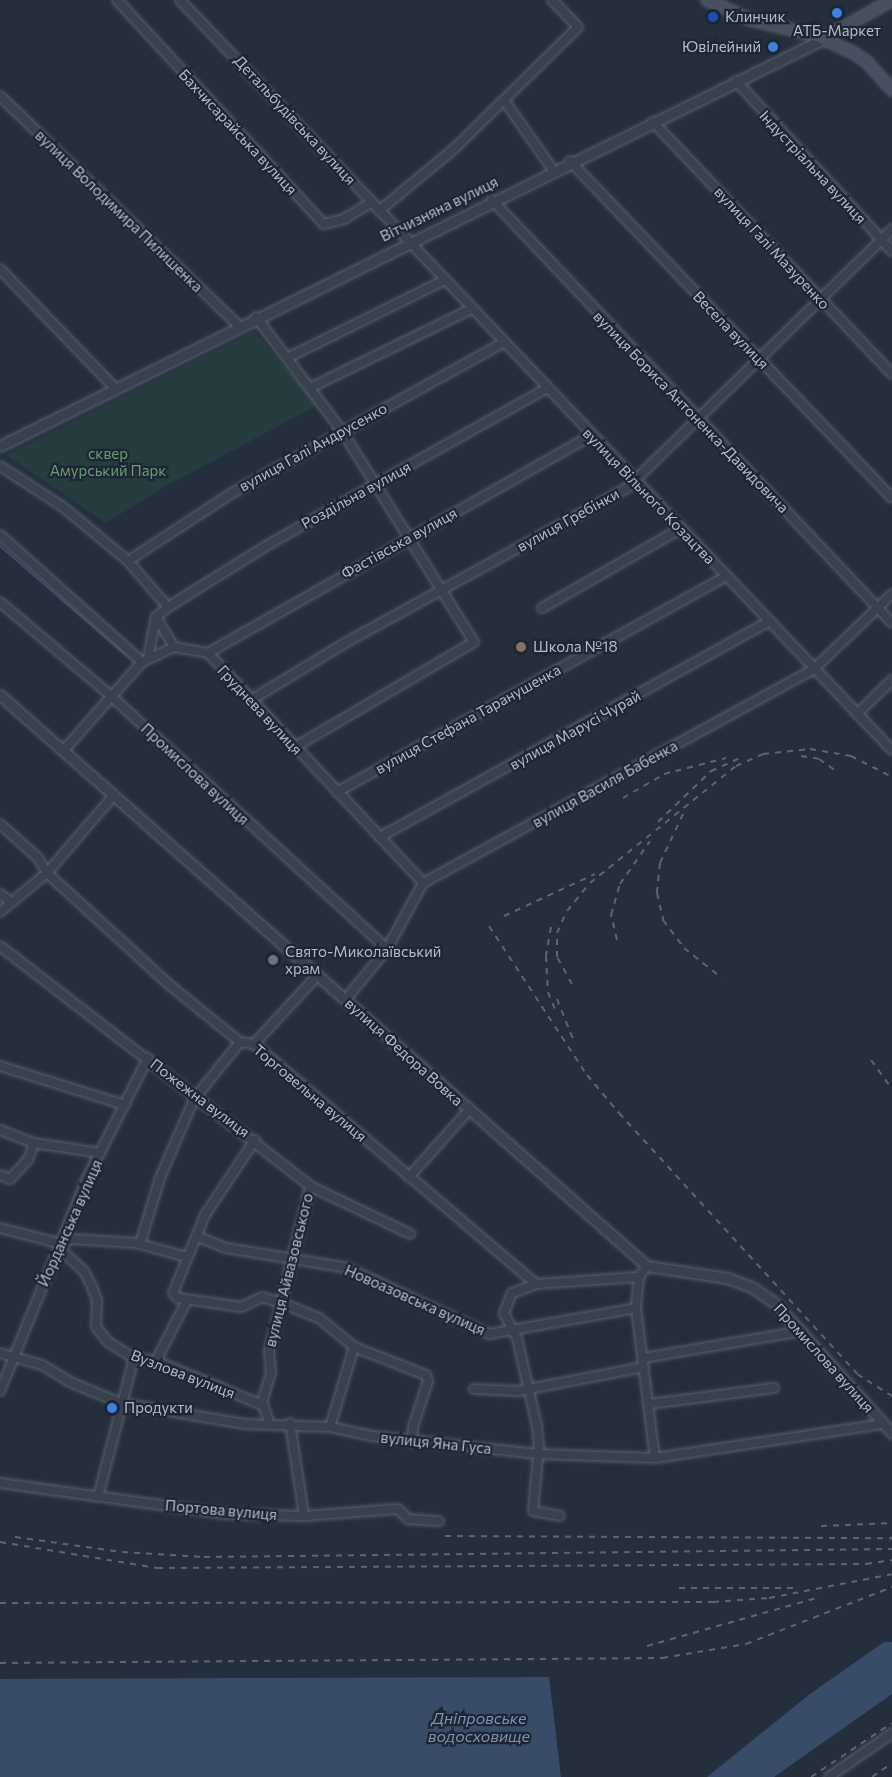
<!DOCTYPE html>
<meta charset="utf-8">
<style>
body{margin:0}
#map{position:relative;width:892px;height:1777px;overflow:hidden;background:#242f3e;font-family:Commissioner,sans-serif}
div>[style]{position:absolute}
.green>*{inset:0;background:#263c3f}
.water>*{inset:0;background:#394c67}
.stream>*{height:2px;margin:-1px;padding:0 1px;transform-origin:1px;border-radius:1px;background:#394c67}
.roads{filter:drop-shadow(0 0 2px #565f6c) drop-shadow(0 0 2px #565f6c)}
.minor>*{height:8px;margin:-4px;padding:0 4px;transform-origin:4px;border-radius:4px;background:#38414e}
.tertiary>*{height:9px;margin:-4.5px;padding:0 4.5px;transform-origin:4.5px;border-radius:4.5px;background:#38414e}
.secondary>*{height:10px;margin:-5px;padding:0 5px;transform-origin:5px;border-radius:5px;background:#465061}
.rail>*{height:2px;margin-top:-1px;transform-origin:0;background:repeating-linear-gradient(90deg,#5a6575 0 6px,transparent 0 12px)}
.dots>*{width:16px;height:16px;translate:-50% -50%;box-sizing:border-box;border:3px solid #1d2633;border-radius:50%}
span{translate:-50% -50%;white-space:nowrap;text-align:center;line-height:1.15;-webkit-text-stroke:4.5px #1d2633;paint-order:stroke}
.poi-label{font-size:15px;color:#b4bcc9}
.left{translate:0 -50%;text-align:left}
.right{translate:-100% -50%;text-align:right}
.street-label{font-size:15px;color:#b4bcc9}
.park-label{font-size:15px;color:#6b9a76}
.water-label{font-size:16px;color:#7c92b1;font-style:italic}
</style>
<div id="map">
<div class="green">
<div style="clip-path:polygon(254px 331px,318px 405px,164px 487px,106px 523px,6px 455px)"></div>
</div>
<div class="water">
<div style="clip-path:polygon(884px 1642px,892px 1642px,892px 1694px,774px 1777px,707px 1777px,810px 1694px)"></div>
<div style="clip-path:polygon(549px 1677px,561px 1777px,0 1777px,0 1679px)"></div>
</div>
<div class="stream">
<div style="left:0;top:546px;width:169px;rotate:40.9deg"></div>
</div>
<div class="roads">
<div class="minor">
<div style="left:117px;top:0;width:305px;rotate:47.3deg"></div>
<div style="left:324px;top:224px;width:21px;rotate:-14deg"></div>
<div style="left:344px;top:219px;width:33px;rotate:-31deg"></div>
<div style="left:180px;top:0;width:1034px;rotate:46.49deg"></div>
<div style="left:736px;top:81px;width:231px;rotate:47.5deg"></div>
<div style="left:0;top:96px;width:332px;rotate:43.9deg"></div>
<div style="left:504px;top:100px;width:85px;rotate:55deg"></div>
<div style="left:653px;top:122px;width:347px;rotate:46.5deg"></div>
<div style="left:570px;top:161px;width:466px;rotate:46.3deg"></div>
<div style="left:492px;top:200px;width:582px;rotate:46.6deg"></div>
<div style="left:379px;top:211px;width:100px;rotate:-39.7deg"></div>
<div style="left:456px;top:147px;width:171px;rotate:-44.5deg"></div>
<div style="left:578px;top:27px;width:37px;rotate:-134deg"></div>
<div style="left:0;top:269px;width:167px;rotate:46deg"></div>
<div style="left:256px;top:317px;width:143px;rotate:53deg"></div>
<div style="left:342px;top:431px;width:249px;rotate:58deg"></div>
<div style="left:474px;top:642px;width:208px;rotate:149.6deg"></div>
<div style="left:289px;top:357px;width:174px;rotate:-26.3deg"></div>
<div style="left:312px;top:387px;width:177px;rotate:-26.1deg"></div>
<div style="left:0;top:466px;width:75px;rotate:33.1deg"></div>
<div style="left:63px;top:507px;width:85px;rotate:39.7deg"></div>
<div style="left:128px;top:561px;width:61px;rotate:49deg"></div>
<div style="left:168px;top:607px;width:16px;rotate:140deg"></div>
<div style="left:156px;top:617px;width:35px;rotate:59deg"></div>
<div style="left:174px;top:647px;width:35px;rotate:10deg"></div>
<div style="left:208px;top:653px;width:315px;rotate:46.9deg"></div>
<div style="left:0;top:535px;width:191px;rotate:41.8deg"></div>
<div style="left:128px;top:561px;width:124px;rotate:-33.2deg"></div>
<div style="left:232px;top:493px;width:311px;rotate:-29deg"></div>
<div style="left:0;top:602px;width:144px;rotate:40.2deg"></div>
<div style="left:110px;top:695px;width:376px;rotate:42.5deg"></div>
<div style="left:168px;top:607px;width:121px;rotate:-31.9deg"></div>
<div style="left:271px;top:543px;width:317px;rotate:-29.3deg"></div>
<div style="left:542px;top:608px;width:159px;rotate:-29.8deg"></div>
<div style="left:208px;top:653px;width:441px;rotate:-29.6deg"></div>
<div style="left:148px;top:658px;width:42px;rotate:-79deg"></div>
<div style="left:251px;top:700px;width:110px;rotate:-31.2deg"></div>
<div style="left:345px;top:643px;width:322px;rotate:-28.8deg"></div>
<div style="left:627px;top:488px;width:371px;rotate:-44.3deg"></div>
<div style="left:857px;top:714px;width:49px;rotate:-44.2deg"></div>
<div style="left:63px;top:751px;width:119px;rotate:-48.4deg"></div>
<div style="left:142px;top:662px;width:35px;rotate:-25deg"></div>
<div style="left:337px;top:792px;width:445px;rotate:-29deg"></div>
<div style="left:0;top:824px;width:51px;rotate:41.8deg"></div>
<div style="left:38px;top:858px;width:17px;rotate:59deg"></div>
<div style="left:47px;top:873px;width:169px;rotate:42.4deg"></div>
<div style="left:172px;top:987px;width:87px;rotate:39deg"></div>
<div style="left:240px;top:1042px;width:14px;rotate:8deg"></div>
<div style="left:254px;top:1044px;width:370px;rotate:40.4deg"></div>
<div style="left:536px;top:1284px;width:103px;rotate:-3.9deg"></div>
<div style="left:639px;top:1277px;width:14px;rotate:-54deg"></div>
<div style="left:380px;top:837px;width:445px;rotate:-29deg"></div>
<div style="left:0;top:894px;width:14px;rotate:36deg"></div>
<div style="left:0;top:912px;width:61px;rotate:-39.7deg"></div>
<div style="left:47px;top:873px;width:103px;rotate:-49.3deg"></div>
<div style="left:0;top:946px;width:392px;rotate:37.7deg"></div>
<div style="left:310px;top:1186px;width:111px;rotate:25.6deg"></div>
<div style="left:346px;top:999px;width:65px;rotate:-50.6deg"></div>
<div style="left:387px;top:949px;width:75px;rotate:-61.4deg"></div>
<div style="left:423px;top:883px;width:447px;rotate:-28.7deg"></div>
<div style="left:815px;top:668px;width:107px;rotate:-43.9deg"></div>
<div style="left:254px;top:1044px;width:94px;rotate:-47.2deg"></div>
<div style="left:0;top:1066px;width:131px;rotate:17.3deg"></div>
<div style="left:0;top:1130px;width:36px;rotate:21deg"></div>
<div style="left:34px;top:1143px;width:67px;rotate:8.6deg"></div>
<div style="left:255px;top:1140px;width:90px;rotate:123.7deg"></div>
<div style="left:205px;top:1215px;width:84px;rotate:112.3deg"></div>
<div style="left:173px;top:1293px;width:7px;rotate:45deg"></div>
<div style="left:178px;top:1298px;width:64px;rotate:8.1deg"></div>
<div style="left:241px;top:1307px;width:23px;rotate:-25deg"></div>
<div style="left:262px;top:1297px;width:23px;rotate:18deg"></div>
<div style="left:284px;top:1304px;width:38px;rotate:22deg"></div>
<div style="left:319px;top:1318px;width:45px;rotate:39.6deg"></div>
<div style="left:354px;top:1347px;width:77px;rotate:21.3deg"></div>
<div style="left:426px;top:1375px;width:6px;rotate:72deg"></div>
<div style="left:428px;top:1381px;width:48px;rotate:108.1deg"></div>
<div style="left:413px;top:1427px;width:15px;rotate:94deg"></div>
<div style="left:0;top:1175px;width:11px;rotate:22deg"></div>
<div style="left:10px;top:1179px;width:26px;rotate:-47deg"></div>
<div style="left:28px;top:1160px;width:18px;rotate:-71deg"></div>
<div style="left:409px;top:1177px;width:89px;rotate:-48.2deg"></div>
<div style="left:0;top:1228px;width:64px;rotate:14.5deg"></div>
<div style="left:62px;top:1244px;width:10px;rotate:-29deg"></div>
<div style="left:71px;top:1239px;width:65px;rotate:3.5deg"></div>
<div style="left:136px;top:1243px;width:53px;rotate:15.4deg"></div>
<div style="left:196px;top:1236px;width:32px;rotate:22deg"></div>
<div style="left:226px;top:1248px;width:124px;rotate:9.3deg"></div>
<div style="left:348px;top:1268px;width:156px;rotate:25.1deg"></div>
<div style="left:489px;top:1334px;width:149px;rotate:-10deg"></div>
<div style="left:140px;top:1244px;width:69px;rotate:-73.1deg"></div>
<div style="left:160px;top:1178px;width:86px;rotate:-66.7deg"></div>
<div style="left:194px;top:1099px;width:73px;rotate:-51.1deg"></div>
<div style="left:60px;top:1249px;width:33px;rotate:43deg"></div>
<div style="left:84px;top:1271px;width:18px;rotate:63deg"></div>
<div style="left:92px;top:1287px;width:14px;rotate:69deg"></div>
<div style="left:97px;top:1300px;width:27px;rotate:92deg"></div>
<div style="left:96px;top:1327px;width:19px;rotate:51deg"></div>
<div style="left:108px;top:1342px;width:31px;rotate:32deg"></div>
<div style="left:134px;top:1358px;width:22px;rotate:8deg"></div>
<div style="left:156px;top:1361px;width:115px;rotate:22.5deg"></div>
<div style="left:639px;top:1277px;width:31px;rotate:96deg"></div>
<div style="left:636px;top:1308px;width:151px;rotate:82.8deg"></div>
<div style="left:536px;top:1284px;width:26px;rotate:159deg"></div>
<div style="left:512px;top:1293px;width:22px;rotate:112deg"></div>
<div style="left:504px;top:1313px;width:28px;rotate:63deg"></div>
<div style="left:517px;top:1338px;width:90px;rotate:77.2deg"></div>
<div style="left:537px;top:1426px;width:21px;rotate:85deg"></div>
<div style="left:539px;top:1447px;width:64px;rotate:95.4deg"></div>
<div style="left:533px;top:1511px;width:27px;rotate:10deg"></div>
<div style="left:0;top:1353px;width:44px;rotate:15.9deg"></div>
<div style="left:42px;top:1365px;width:33px;rotate:31deg"></div>
<div style="left:70px;top:1382px;width:54px;rotate:22.8deg"></div>
<div style="left:120px;top:1403px;width:127px;rotate:9.5deg"></div>
<div style="left:245px;top:1424px;width:85px;rotate:2deg"></div>
<div style="left:330px;top:1427px;width:43px;rotate:12.1deg"></div>
<div style="left:372px;top:1436px;width:167px;rotate:6.2deg"></div>
<div style="left:538px;top:1454px;width:117px;rotate:2deg"></div>
<div style="left:655px;top:1458px;width:231px;rotate:-8.5deg"></div>
<div style="left:643px;top:1358px;width:161px;rotate:-9.6deg"></div>
<div style="left:156px;top:1361px;width:68px;rotate:-63.1deg"></div>
<div style="left:474px;top:1389px;width:44px;rotate:2.6deg"></div>
<div style="left:518px;top:1391px;width:128px;rotate:-10.8deg"></div>
<div style="left:0;top:1391px;width:228px;rotate:-67.8deg"></div>
<div style="left:86px;top:1180px;width:137px;rotate:-63.1deg"></div>
<div style="left:649px;top:1404px;width:126px;rotate:-7.3deg"></div>
<div style="left:269px;top:1422px;width:21px;rotate:-109deg"></div>
<div style="left:262px;top:1402px;width:30px;rotate:-73deg"></div>
<div style="left:271px;top:1373px;width:22px;rotate:-95deg"></div>
<div style="left:269px;top:1351px;width:170px;rotate:-76deg"></div>
<div style="left:290px;top:1423px;width:94px;rotate:81.4deg"></div>
<div style="left:330px;top:1427px;width:84px;rotate:-73.3deg"></div>
<div style="left:0;top:1483px;width:228px;rotate:7.8deg"></div>
<div style="left:226px;top:1514px;width:78px;rotate:1.5deg"></div>
<div style="left:304px;top:1516px;width:94px;rotate:-4.3deg"></div>
<div style="left:398px;top:1509px;width:14px;rotate:45deg"></div>
<div style="left:408px;top:1519px;width:31px;rotate:4deg"></div>
<div style="left:98px;top:1497px;width:144px;rotate:-75.5deg"></div>
<div style="left:829px;top:1777px;width:77px;rotate:-34.9deg"></div>
</div>
<div class="tertiary">
<div style="left:0;top:446px;width:918px;rotate:-26.31deg"></div>
<div style="left:0;top:695px;width:863px;rotate:41.43deg"></div>
<div style="left:647px;top:1266px;width:81px;rotate:8.5deg"></div>
<div style="left:727px;top:1278px;width:27px;rotate:20deg"></div>
<div style="left:752px;top:1287px;width:28px;rotate:35deg"></div>
<div style="left:775px;top:1303px;width:175px;rotate:48deg"></div>
</div>
<div class="secondary">
<div style="left:707px;top:0;width:48px;rotate:24.4deg"></div>
<div style="left:751px;top:20px;width:68px;rotate:13.6deg"></div>
<div style="left:817px;top:36px;width:38px;rotate:25deg"></div>
<div style="left:852px;top:52px;width:17px;rotate:33deg"></div>
<div style="left:866px;top:61px;width:39px;rotate:48deg"></div>
<div style="left:823px;top:39px;width:79px;rotate:-29.5deg"></div>
</div>
</div>
<div class="rail">
<div style="left:801px;top:756px;width:18px;rotate:9deg"></div>
<div style="left:819px;top:759px;width:24px;rotate:35deg"></div>
<div style="left:623px;top:798px;width:48px;rotate:-30.3deg"></div>
<div style="left:664px;top:774px;width:64px;rotate:-14.5deg"></div>
<div style="left:683px;top:814px;width:54px;rotate:115.1deg"></div>
<div style="left:660px;top:863px;width:30px;rotate:96deg"></div>
<div style="left:657px;top:893px;width:28px;rotate:77deg"></div>
<div style="left:663px;top:920px;width:35px;rotate:53deg"></div>
<div style="left:684px;top:948px;width:48px;rotate:38.3deg"></div>
<div style="left:658px;top:822px;width:74px;rotate:-43.9deg"></div>
<div style="left:711px;top:771px;width:35px;rotate:-24deg"></div>
<div style="left:504px;top:916px;width:100px;rotate:-24.8deg"></div>
<div style="left:489px;top:926px;width:178px;rotate:56.7deg"></div>
<div style="left:587px;top:1075px;width:50px;rotate:49.9deg"></div>
<div style="left:619px;top:1113px;width:353px;rotate:47.6deg"></div>
<div style="left:857px;top:1374px;width:41px;rotate:32.2deg"></div>
<div style="left:551px;top:927px;width:29px;rotate:100deg"></div>
<div style="left:546px;top:956px;width:36px;rotate:87deg"></div>
<div style="left:548px;top:992px;width:18px;rotate:68deg"></div>
<div style="left:617px;top:940px;width:26px;rotate:-103deg"></div>
<div style="left:611px;top:915px;width:32px;rotate:-74deg"></div>
<div style="left:620px;top:884px;width:52px;rotate:-55.1deg"></div>
<div style="left:572px;top:984px;width:31px;rotate:-119deg"></div>
<div style="left:557px;top:957px;width:24px;rotate:-90deg"></div>
<div style="left:557px;top:933px;width:24px;rotate:-66deg"></div>
<div style="left:567px;top:911px;width:36px;rotate:-51deg"></div>
<div style="left:590px;top:883px;width:187px;rotate:-38.7deg"></div>
<div style="left:736px;top:766px;width:30px;rotate:-24deg"></div>
<div style="left:763px;top:754px;width:47px;rotate:-6.1deg"></div>
<div style="left:810px;top:749px;width:42px;rotate:9.7deg"></div>
<div style="left:851px;top:756px;width:46px;rotate:27.1deg"></div>
<div style="left:557px;top:999px;width:48px;rotate:68.2deg"></div>
<div style="left:871px;top:1060px;width:36px;rotate:54deg"></div>
<div style="left:821px;top:1526px;width:71px;rotate:-2.4deg"></div>
<div style="left:445px;top:1536px;width:447px;rotate:0.3deg"></div>
<div style="left:15px;top:1537px;width:108px;rotate:8deg"></div>
<div style="left:122px;top:1552px;width:82px;rotate:3.5deg"></div>
<div style="left:204px;top:1557px;width:688px;rotate:-0.67deg"></div>
<div style="left:0;top:1542px;width:159px;rotate:9.4deg"></div>
<div style="left:157px;top:1568px;width:709px;rotate:-0.32deg"></div>
<div style="left:866px;top:1564px;width:26px;rotate:-9deg"></div>
<div style="left:679px;top:1588px;width:114px"></div>
<div style="left:0;top:1603px;width:713px;rotate:-0.08deg"></div>
<div style="left:713px;top:1602px;width:56px;rotate:-4.1deg"></div>
<div style="left:769px;top:1598px;width:125px;rotate:-11deg"></div>
<div style="left:647px;top:1646px;width:180px;rotate:-15.8deg"></div>
<div style="left:0;top:1663px;width:662px;rotate:-0.43deg"></div>
<div style="left:662px;top:1658px;width:85px;rotate:-9.5deg"></div>
<div style="left:746px;top:1644px;width:157px;rotate:-21.3deg"></div>
<div style="left:811px;top:1777px;width:97px;rotate:-33.7deg"></div>
<div style="left:872px;top:1777px;width:24px;rotate:-35deg"></div>
</div>
<div class="dots">
<div style="left:837px;top:13px;background:#3f7fe0"></div>
<div style="left:713px;top:17px;background:#1a4fb4"></div>
<div style="left:773px;top:47px;background:#3f7fe0"></div>
<div style="left:521px;top:647px;background:#8d6e63"></div>
<div style="left:273px;top:960px;background:#6b7280"></div>
<div style="left:112px;top:1408px;background:#3f7fe0"></div>
</div>
<div class="poi-label">
<span class="left" style="left:725px;top:17px">Клинчик</span>
<span style="left:837px;top:31px">АТБ-Маркет</span>
<span class="right" style="left:761px;top:47px">Ювілейний</span>
<span class="left" style="left:533px;top:647px">Школа №18</span>
<span class="left" style="left:285px;top:960px">Свято-Миколаївський<br>храм</span>
<span class="left" style="left:124px;top:1408px">Продукти</span>
</div>
<div class="street-label">
<span style="left:295px;top:120px;rotate:47deg">Детальбудівська вулиця</span>
<span style="left:238px;top:132px;rotate:47deg">Бахчисарайська вулиця</span>
<span style="left:813px;top:167px;rotate:47deg">Індустріальна вулиця</span>
<span style="left:439px;top:209px;rotate:-26deg">Вітчизняна вулиця</span>
<span style="left:119px;top:211px;rotate:44deg">вулиця Володимира Пилишенка</span>
<span style="left:772px;top:248px;rotate:47deg">вулиця Галі Мазуренко</span>
<span style="left:731px;top:330px;rotate:46deg">Весела вулиця</span>
<span style="left:691px;top:412px;rotate:46deg">вулиця Бориса Антоненка-Давидовича</span>
<span style="left:313px;top:447px;rotate:-29deg">вулиця Галі Андрусенко</span>
<span style="left:356px;top:495px;rotate:-29deg">Роздільна вулиця</span>
<span style="left:649px;top:496px;rotate:46deg">вулиця Вільного Козацтва</span>
<span style="left:568px;top:520px;rotate:-29deg">вулиця Гребінки</span>
<span style="left:399px;top:543px;rotate:-29deg">Фастівська вулиця</span>
<span style="left:260px;top:710px;rotate:47deg">Груднева вулиця</span>
<span style="left:468px;top:719px;rotate:-29deg">вулиця Стефана Таранушенка</span>
<span style="left:575px;top:730px;rotate:-29deg">вулиця Марусі Чурай</span>
<span style="left:195px;top:774px;rotate:43deg">Промислова вулиця</span>
<span style="left:605px;top:784px;rotate:-29deg">вулиця Василя Бабенка</span>
<span style="left:404px;top:1052px;rotate:42deg">вулиця Федора Вовка</span>
<span style="left:310px;top:1093px;rotate:40deg">Торговельна вулиця</span>
<span style="left:200px;top:1098px;rotate:37deg">Пожежна вулиця</span>
<span style="left:70px;top:1223px;rotate:-66deg">Йорданська вулиця</span>
<span style="left:289px;top:1270px;rotate:-76deg">вулиця Айвазовського</span>
<span style="left:415px;top:1300px;rotate:24deg">Новоазовська вулиця</span>
<span style="left:824px;top:1358px;rotate:48deg">Промислова вулиця</span>
<span style="left:183px;top:1374px;rotate:21deg">Вузлова вулиця</span>
<span style="left:436px;top:1443px;rotate:6deg">вулиця Яна Гуса</span>
<span style="left:221px;top:1510px;rotate:5deg">Портова вулиця</span>
</div>
<div class="park-label">
<span style="left:108px;top:462px">сквер<br>Амурський Парк</span>
</div>
<div class="water-label">
<span style="left:479px;top:1727px">Дніпровське<br>водосховище</span>
</div>
</div>
